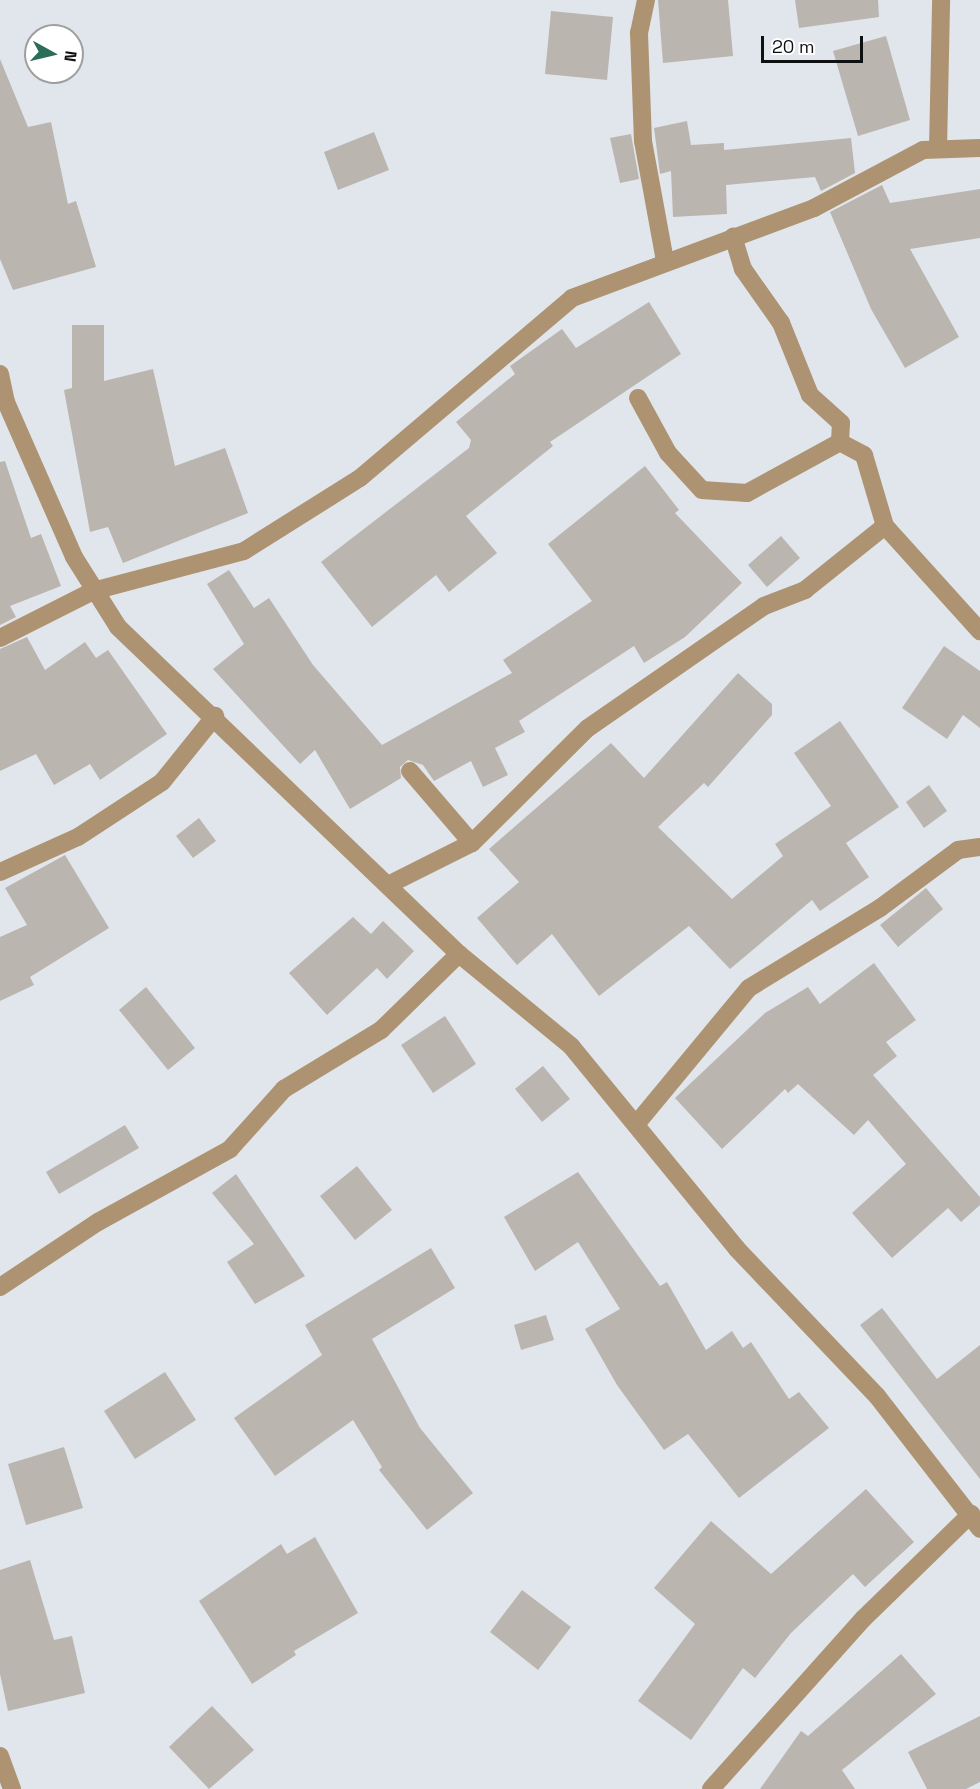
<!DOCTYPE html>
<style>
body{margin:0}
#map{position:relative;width:980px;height:1789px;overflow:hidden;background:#e0e6eb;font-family:"Space Grotesk",sans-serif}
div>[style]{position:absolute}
.building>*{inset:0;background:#bbb5b0}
.minor>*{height:18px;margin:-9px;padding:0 9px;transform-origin:9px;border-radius:9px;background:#ad9372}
span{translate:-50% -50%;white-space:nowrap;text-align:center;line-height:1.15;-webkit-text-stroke:6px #fff;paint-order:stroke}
.north{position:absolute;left:24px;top:24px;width:60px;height:60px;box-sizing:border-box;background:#fff;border:2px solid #9f9fa0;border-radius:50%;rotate:98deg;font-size:16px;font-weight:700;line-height:24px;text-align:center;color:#0e1011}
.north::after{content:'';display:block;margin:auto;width:21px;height:27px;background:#2b6c5b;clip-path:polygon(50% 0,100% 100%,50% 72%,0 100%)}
.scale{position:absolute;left:761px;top:36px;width:102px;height:27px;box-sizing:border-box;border:3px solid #0e1011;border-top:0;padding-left:8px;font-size:18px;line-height:21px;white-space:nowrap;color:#0e1011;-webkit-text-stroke:4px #fff;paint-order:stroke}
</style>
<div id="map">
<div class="building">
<div style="clip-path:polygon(658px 0,728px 0,733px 56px,663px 63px)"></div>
<div style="clip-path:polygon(795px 0,878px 0,879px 17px,799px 28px)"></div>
<div style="clip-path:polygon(551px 11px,613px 17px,607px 80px,545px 74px)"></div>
<div style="clip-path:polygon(886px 36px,910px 120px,858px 136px,833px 51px)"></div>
<div style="clip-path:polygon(0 59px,28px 127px,51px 122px,68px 204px,76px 201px,96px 267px,13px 290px,0 259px)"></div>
<div style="clip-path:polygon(687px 121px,691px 145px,724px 143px,724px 150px,851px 138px,855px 173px,821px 191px,815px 177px,726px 185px,727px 214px,673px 217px,671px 171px,660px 174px,654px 128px)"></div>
<div style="clip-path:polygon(374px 132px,389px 170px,338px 190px,324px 152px)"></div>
<div style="clip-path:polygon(631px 134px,639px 179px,620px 183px,610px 138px)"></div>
<div style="clip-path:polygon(882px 185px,890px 203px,980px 189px,980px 238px,910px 249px,959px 337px,905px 368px,871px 309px,830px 212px)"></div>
<div style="clip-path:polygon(649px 302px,681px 354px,550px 442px,553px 446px,466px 516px,497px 553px,449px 592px,436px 575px,372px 627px,321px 562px,469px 448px,471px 440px,456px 422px,515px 374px,510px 366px,562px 329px,576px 348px)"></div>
<div style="clip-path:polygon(72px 325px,104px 325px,104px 381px,153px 369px,175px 466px,225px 448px,248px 513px,123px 563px,108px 527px,90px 532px,64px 390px,72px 388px)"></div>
<div style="clip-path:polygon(5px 461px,31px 538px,41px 534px,61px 586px,10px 606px,16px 617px,0 625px,0 462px)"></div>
<div style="clip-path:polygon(645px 466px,679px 510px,675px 513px,742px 583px,685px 637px,644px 663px,634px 646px,519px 721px,525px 732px,495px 748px,508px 775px,483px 787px,471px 761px,434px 781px,423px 765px,408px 760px,400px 767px,401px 778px,350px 809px,315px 750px,300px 764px,213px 669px,244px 644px,207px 584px,229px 570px,254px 608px,269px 598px,313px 665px,382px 745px,512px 673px,503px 660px,592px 601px,548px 544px)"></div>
<div style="clip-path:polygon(781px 536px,800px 558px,767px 587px,748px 565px)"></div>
<div style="clip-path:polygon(27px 637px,45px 670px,85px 642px,96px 658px,108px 650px,167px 734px,100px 780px,90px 764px,54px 785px,36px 754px,0 771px,0 649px)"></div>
<div style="clip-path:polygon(944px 646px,980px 671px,980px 728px,963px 715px,947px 739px,902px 708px)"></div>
<div style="clip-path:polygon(738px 673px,772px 704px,772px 715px,708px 787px,704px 783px,658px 827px,732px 899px,783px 856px,775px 844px,831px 806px,794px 753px,840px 721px,899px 807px,846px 843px,869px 877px,820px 911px,812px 900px,730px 969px,689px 926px,599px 996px,552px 934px,517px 965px,477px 918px,519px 882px,489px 849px,611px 743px,644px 778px)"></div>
<div style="clip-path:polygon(929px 785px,947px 811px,924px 828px,906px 802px)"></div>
<div style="clip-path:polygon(199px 818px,216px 841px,193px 858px,176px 836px)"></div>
<div style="clip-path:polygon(65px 855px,109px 928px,30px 977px,34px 985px,0 1001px,0 937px,27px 925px,5px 888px)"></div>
<div style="clip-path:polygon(926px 888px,943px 909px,898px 947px,880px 925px)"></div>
<div style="clip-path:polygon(353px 917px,371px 934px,383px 921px,414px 951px,387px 979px,377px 968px,327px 1015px,289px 973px)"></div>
<div style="clip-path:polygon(874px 963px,916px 1020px,886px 1042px,897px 1056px,873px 1075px,980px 1197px,980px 1205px,961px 1222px,948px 1208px,892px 1258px,852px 1213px,906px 1164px,868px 1120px,854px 1135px,798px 1084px,788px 1093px,785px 1089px,722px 1149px,675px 1098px,765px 1013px,808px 987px,820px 1004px)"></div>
<div style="clip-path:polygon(146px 987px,195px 1048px,168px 1070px,119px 1010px)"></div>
<div style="clip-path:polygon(445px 1016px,476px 1064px,433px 1093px,401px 1045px)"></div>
<div style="clip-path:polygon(543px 1066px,570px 1099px,542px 1122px,515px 1089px)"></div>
<div style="clip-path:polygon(125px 1125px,139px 1148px,59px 1194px,46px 1172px)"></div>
<div style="clip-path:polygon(357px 1166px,392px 1210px,355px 1240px,320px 1196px)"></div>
<div style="clip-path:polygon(578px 1172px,660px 1286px,667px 1282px,706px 1350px,732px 1331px,743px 1348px,751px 1342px,789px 1399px,799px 1392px,829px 1428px,739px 1498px,688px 1434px,664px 1450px,617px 1385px,585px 1329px,620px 1309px,578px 1242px,535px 1271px,504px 1217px)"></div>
<div style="clip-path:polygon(236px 1174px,305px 1276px,255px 1304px,227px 1262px,254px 1244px,212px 1193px)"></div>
<div style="clip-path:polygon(431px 1248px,455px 1288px,372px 1339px,420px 1428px,473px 1493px,427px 1530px,379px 1470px,382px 1467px,353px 1420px,275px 1476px,234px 1418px,322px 1355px,305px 1325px)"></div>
<div style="clip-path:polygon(882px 1308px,937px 1379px,980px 1345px,980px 1479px,860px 1325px)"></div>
<div style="clip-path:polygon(546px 1315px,554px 1340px,521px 1350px,514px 1325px)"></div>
<div style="clip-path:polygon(165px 1372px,196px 1420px,135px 1459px,104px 1411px)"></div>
<div style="clip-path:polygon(64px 1447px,83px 1508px,26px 1525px,8px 1464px)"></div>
<div style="clip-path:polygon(866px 1489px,914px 1542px,865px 1587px,853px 1574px,791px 1633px,755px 1678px,743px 1668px,691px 1740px,638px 1701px,695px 1624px,654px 1588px,711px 1521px,771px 1574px)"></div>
<div style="clip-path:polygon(315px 1537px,358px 1613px,294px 1651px,296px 1655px,252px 1684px,199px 1601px,281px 1544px,287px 1554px)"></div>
<div style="clip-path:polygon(30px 1560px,54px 1640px,72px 1636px,85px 1693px,8px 1711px,0 1674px,0 1570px)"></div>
<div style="clip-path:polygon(522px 1590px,571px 1627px,538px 1670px,490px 1632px)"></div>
<div style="clip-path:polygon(901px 1654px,936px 1694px,842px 1770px,855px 1789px,760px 1789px,801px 1731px,808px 1736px)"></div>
<div style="clip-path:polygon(212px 1706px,254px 1750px,209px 1789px,169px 1747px)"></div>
<div style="clip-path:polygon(980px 1716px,980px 1782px,966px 1789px,927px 1789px,908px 1752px)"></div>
</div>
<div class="minor">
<div style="left:646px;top:0;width:34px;rotate:102deg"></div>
<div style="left:639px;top:33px;width:108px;rotate:87.9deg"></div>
<div style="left:643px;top:141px;width:122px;rotate:79.6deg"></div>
<div style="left:938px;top:149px;width:149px;rotate:-88.8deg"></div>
<div style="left:0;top:374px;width:29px;rotate:78deg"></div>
<div style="left:6px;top:402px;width:169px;rotate:66.3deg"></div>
<div style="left:74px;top:557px;width:83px;rotate:57.8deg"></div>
<div style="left:118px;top:627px;width:472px;rotate:43.8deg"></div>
<div style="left:459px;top:954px;width:145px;rotate:39.4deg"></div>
<div style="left:571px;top:1046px;width:262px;rotate:50.7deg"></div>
<div style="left:737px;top:1249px;width:203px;rotate:46.4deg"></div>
<div style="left:877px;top:1396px;width:168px;rotate:52.2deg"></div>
<div style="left:638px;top:398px;width:63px;rotate:61.4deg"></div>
<div style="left:668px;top:453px;width:50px;rotate:47.4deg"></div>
<div style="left:702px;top:490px;width:45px;rotate:3.8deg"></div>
<div style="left:747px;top:493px;width:106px;rotate:-28.7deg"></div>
<div style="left:840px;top:442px;width:19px;rotate:-87deg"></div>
<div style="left:841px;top:423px;width:42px;rotate:-137.9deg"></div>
<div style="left:810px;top:395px;width:78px;rotate:-111.9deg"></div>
<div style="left:781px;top:323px;width:66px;rotate:-125.1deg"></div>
<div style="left:743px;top:269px;width:34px;rotate:-107deg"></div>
<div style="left:885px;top:526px;width:142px;rotate:47.9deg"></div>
<div style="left:0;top:638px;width:104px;rotate:-26.8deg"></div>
<div style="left:93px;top:591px;width:156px;rotate:-14.8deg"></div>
<div style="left:244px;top:551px;width:137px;rotate:-32.2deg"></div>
<div style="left:360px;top:478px;width:278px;rotate:-40.3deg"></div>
<div style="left:572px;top:298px;width:258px;rotate:-20.4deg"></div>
<div style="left:814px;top:208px;width:123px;rotate:-28deg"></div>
<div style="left:923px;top:150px;width:57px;rotate:-2deg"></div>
<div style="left:410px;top:771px;width:95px;rotate:49.3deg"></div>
<div style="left:0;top:872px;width:85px;rotate:-24.2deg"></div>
<div style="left:78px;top:837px;width:100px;rotate:-33.2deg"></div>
<div style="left:162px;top:782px;width:85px;rotate:-51.2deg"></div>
<div style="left:388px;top:885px;width:94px;rotate:-26.6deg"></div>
<div style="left:472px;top:843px;width:163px;rotate:-44.8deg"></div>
<div style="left:588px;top:728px;width:214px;rotate:-34.7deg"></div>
<div style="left:764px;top:606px;width:44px;rotate:-21.3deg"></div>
<div style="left:805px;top:590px;width:102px;rotate:-38.7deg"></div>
<div style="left:885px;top:526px;width:74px;rotate:-106.5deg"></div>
<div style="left:864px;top:455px;width:27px;rotate:-152deg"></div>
<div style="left:638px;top:1122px;width:174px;rotate:-50.4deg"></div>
<div style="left:749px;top:988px;width:153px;rotate:-31.4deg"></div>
<div style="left:880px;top:908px;width:97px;rotate:-36.6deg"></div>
<div style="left:958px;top:850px;width:22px;rotate:-8deg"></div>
<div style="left:0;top:1287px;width:118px;rotate:-33.6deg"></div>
<div style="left:98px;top:1222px;width:151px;rotate:-28.9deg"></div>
<div style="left:230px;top:1149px;width:81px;rotate:-48deg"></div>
<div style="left:284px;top:1089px;width:114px;rotate:-31.3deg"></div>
<div style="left:381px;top:1030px;width:109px;rotate:-44.3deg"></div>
<div style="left:0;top:1756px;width:35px;rotate:70deg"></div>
<div style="left:711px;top:1789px;width:228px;rotate:-48.2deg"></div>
<div style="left:863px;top:1619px;width:151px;rotate:-44.2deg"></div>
</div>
<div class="north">N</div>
<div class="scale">20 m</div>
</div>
